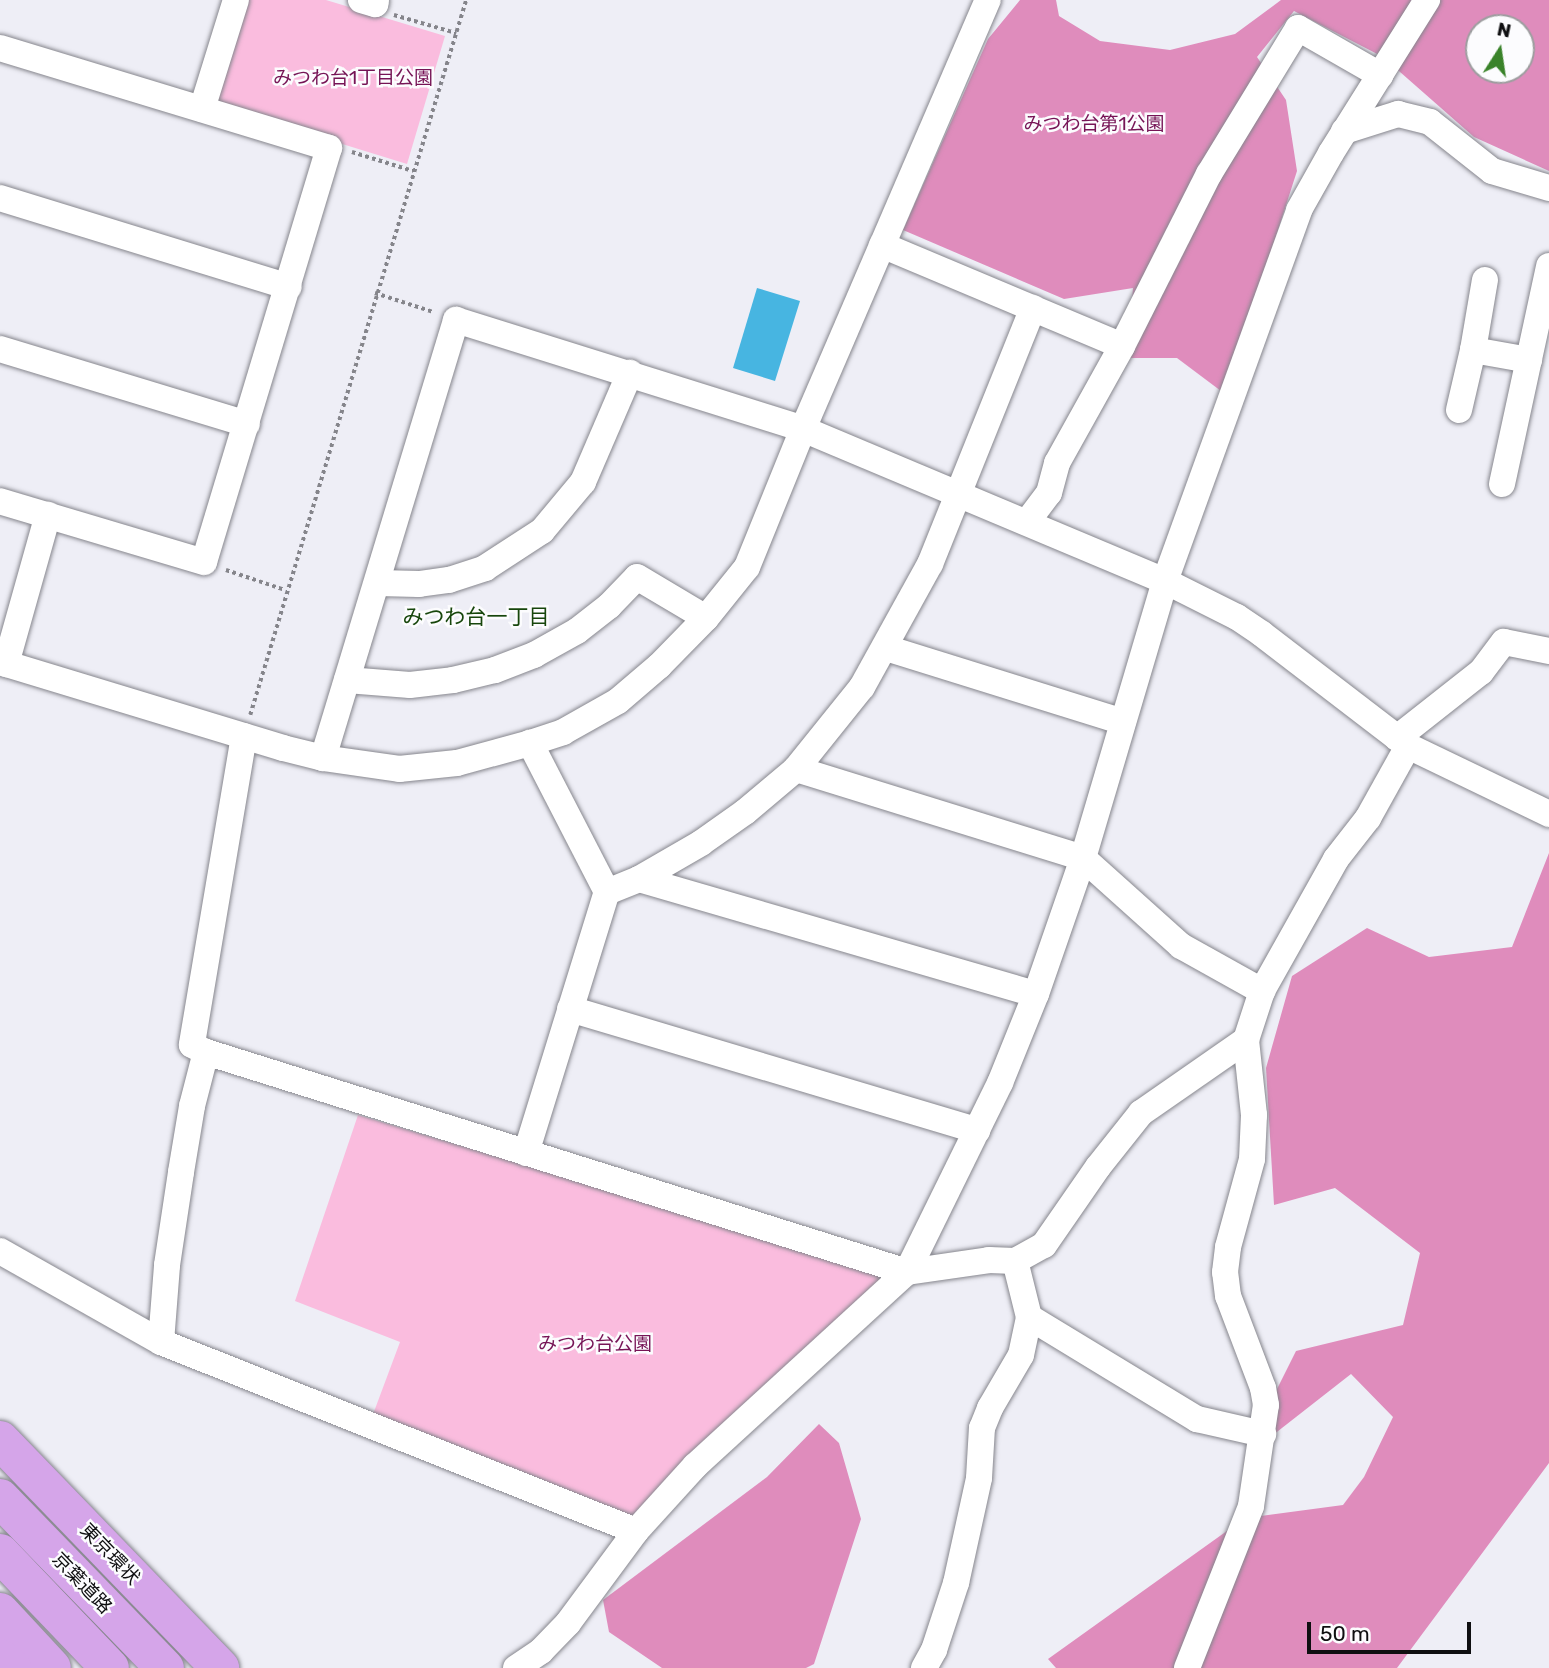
<!DOCTYPE html>
<meta charset="utf-8">
<style>
body{margin:0}
#map{position:relative;width:1549px;height:1668px;overflow:hidden;background:#eeeef6;font-family:Rubik,"Noto Sans JP",sans-serif}
div>[style]{position:absolute}
.green>*{inset:0;background:#fabcde}
.forest>*{inset:0;background:#df8cbc}
.water>*{inset:0;background:#47b5e1}
.path>*{height:3.5px;margin-top:-1.75px;transform-origin:0;background:repeating-linear-gradient(90deg,#85858b 0 3.5px,transparent 0 7px)}
.roads{filter:drop-shadow(0 0 2px #86868d) drop-shadow(0 0 2px #86868d)}
.minor>*{height:26px;margin:-13px;padding:0 13px;transform-origin:13px;border-radius:13px;background:#fff}
.highway>*{height:38px;margin:-19px;padding:0 19px;transform-origin:19px;border-radius:19px;background:#d5a5e9}
span{translate:-50% -50%;white-space:nowrap;text-align:center;line-height:1.15;-webkit-text-stroke:5px #fcfcfe;paint-order:stroke}
.park-label{font-size:19px;color:#761456}
.street-label{font-size:19px;color:#0f0f11}
.neighbourhood-label{font-size:21px;color:#17460c}
.north{position:absolute;left:1465px;top:14px;width:70px;height:70px;box-sizing:border-box;background:#fcfcfe;border:2px solid #9d9d9f;border-radius:50%;rotate:12deg;font-size:19px;font-weight:700;line-height:28px;text-align:center;color:#0f0f11}
.north::after{content:'';display:block;margin:auto;width:24px;height:32px;background:#3a832a;clip-path:polygon(50% 0,100% 100%,50% 72%,0 100%)}
.scale{position:absolute;left:1307px;top:1622px;width:164px;height:32px;box-sizing:border-box;border:4px solid #0f0f11;border-top:0;padding-left:9px;font-size:21px;line-height:24px;white-space:nowrap;color:#0f0f11;-webkit-text-stroke:5px #fcfcfe;paint-order:stroke}
</style>
<div id="map">
<div class="green">
<div style="clip-path:polygon(241px 0,326px 0,445px 36px,407px 164px,216px 105px)"></div>
<div style="clip-path:polygon(358px 1115px,890px 1274px,631px 1521px,372px 1417px,400px 1342px,295px 1301px)"></div>
</div>
<div class="forest">
<div style="clip-path:polygon(evenodd,1020px 0,1056px 0,1059px 16px,1100px 41px,1170px 50px,1235px 34px,1281px 0,1549px 0,1549px 171px,1474px 137px,1383px 57px,1294px 11px,1257px 57px,1286px 100px,1297px 171px,1225px 394px,1177px 358px,1128px 358px,1133px 288px,1064px 299px,903px 230px,988px 39px,1020px 0,1479px 28px,1521px 28px,1521px 70px,1479px 70px,1479px 28px)"></div>
<div style="clip-path:polygon(1549px 853px,1549px 1463px,1397px 1668px,1056px 1668px,1048px 1659px,1245px 1518px,1343px 1505px,1364px 1477px,1393px 1417px,1351px 1374px,1273px 1435px,1276px 1391px,1296px 1351px,1403px 1325px,1420px 1253px,1335px 1188px,1274px 1205px,1266px 1068px,1292px 976px,1367px 928px,1429px 957px,1512px 947px)"></div>
<div style="clip-path:polygon(819px 1424px,839px 1443px,861px 1519px,814px 1664px,806px 1668px,662px 1668px,609px 1632px,603px 1600px,767px 1477px)"></div>
</div>
<div class="water">
<div style="clip-path:polygon(757px 288px,800px 301px,775px 381px,733px 368px)"></div>
</div>
<div class="path">
<div style="left:394px;top:15px;width:65px;rotate:16.2deg"></div>
<div style="left:352px;top:152px;width:64px;rotate:17.3deg"></div>
<div style="left:375px;top:293px;width:61px;rotate:18.1deg"></div>
<div style="left:226px;top:570px;width:62px;rotate:18.7deg"></div>
<div style="left:250px;top:715px;width:747px;rotate:-73.19deg"></div>
</div>
<div class="roads">
<div class="minor">
<div style="left:361px;top:0;width:15px;rotate:16deg"></div>
<div style="left:375px;top:4px;width:4px;rotate:-76deg"></div>
<div style="left:0;top:48px;width:344px;rotate:16.9deg"></div>
<div style="left:329px;top:148px;width:432px;rotate:106.8deg"></div>
<div style="left:204px;top:562px;width:213px;rotate:-163.4deg"></div>
<div style="left:202px;top:109px;width:114px;rotate:-72.7deg"></div>
<div style="left:1344px;top:131px;width:57px;rotate:-17.5deg"></div>
<div style="left:1398px;top:114px;width:33px;rotate:14deg"></div>
<div style="left:1430px;top:122px;width:79px;rotate:38.3deg"></div>
<div style="left:1492px;top:171px;width:59px;rotate:16.6deg"></div>
<div style="left:0;top:198px;width:302px;rotate:17.1deg"></div>
<div style="left:882px;top:245px;width:260px;rotate:22.8deg"></div>
<div style="left:0;top:349px;width:258px;rotate:16.9deg"></div>
<div style="left:1473px;top:350px;width:71px;rotate:-80.3deg"></div>
<div style="left:1459px;top:410px;width:62px;rotate:-76.9deg"></div>
<div style="left:1473px;top:350px;width:57px;rotate:10.1deg"></div>
<div style="left:1502px;top:484px;width:223px;rotate:-77.8deg"></div>
<div style="left:1027px;top:522px;width:36px;rotate:-53deg"></div>
<div style="left:1049px;top:493px;width:31px;rotate:-75deg"></div>
<div style="left:1057px;top:463px;width:134px;rotate:-60.9deg"></div>
<div style="left:1122px;top:346px;width:193px;rotate:-63.2deg"></div>
<div style="left:1209px;top:174px;width:171px;rotate:-58.6deg"></div>
<div style="left:1298px;top:28px;width:95px;rotate:29.8deg"></div>
<div style="left:378px;top:583px;width:41px;rotate:1.4deg"></div>
<div style="left:419px;top:584px;width:30px;rotate:-8deg"></div>
<div style="left:449px;top:580px;width:38px;rotate:-18deg"></div>
<div style="left:485px;top:568px;width:68px;rotate:-33deg"></div>
<div style="left:542px;top:531px;width:64px;rotate:-50.1deg"></div>
<div style="left:583px;top:482px;width:119px;rotate:-66.7deg"></div>
<div style="left:886px;top:648px;width:248px;rotate:17.3deg"></div>
<div style="left:0;top:662px;width:296px;rotate:16.9deg"></div>
<div style="left:283px;top:748px;width:41px;rotate:14deg"></div>
<div style="left:323px;top:758px;width:77px;rotate:8.2deg"></div>
<div style="left:399px;top:769px;width:58px;rotate:-5.9deg"></div>
<div style="left:457px;top:763px;width:76px;rotate:-15.3deg"></div>
<div style="left:530px;top:743px;width:35px;rotate:-18deg"></div>
<div style="left:563px;top:732px;width:63px;rotate:-29.4deg"></div>
<div style="left:618px;top:701px;width:54px;rotate:-40.5deg"></div>
<div style="left:659px;top:666px;width:67px;rotate:-45.6deg"></div>
<div style="left:706px;top:618px;width:65px;rotate:-51.2deg"></div>
<div style="left:747px;top:567px;width:149px;rotate:-67.9deg"></div>
<div style="left:803px;top:429px;width:467px;rotate:-66.7deg"></div>
<div style="left:6px;top:664px;width:155px;rotate:-74.3deg"></div>
<div style="left:347px;top:680px;width:63px;rotate:4.5deg"></div>
<div style="left:410px;top:685px;width:43px;rotate:-6.6deg"></div>
<div style="left:453px;top:680px;width:43px;rotate:-13.4deg"></div>
<div style="left:495px;top:670px;width:42px;rotate:-21deg"></div>
<div style="left:534px;top:655px;width:49px;rotate:-29.2deg"></div>
<div style="left:577px;top:631px;width:41px;rotate:-38deg"></div>
<div style="left:609px;top:606px;width:40px;rotate:-46deg"></div>
<div style="left:637px;top:577px;width:80px;rotate:30.7deg"></div>
<div style="left:244px;top:736px;width:313px;rotate:99.6deg"></div>
<div style="left:192px;top:1045px;width:16px;rotate:27deg"></div>
<div style="left:206px;top:1052px;width:735px;rotate:17.42deg"></div>
<div style="left:907px;top:1272px;width:83px;rotate:-8.3deg"></div>
<div style="left:989px;top:1260px;width:26px;rotate:2deg"></div>
<div style="left:1015px;top:1261px;width:33px;rotate:-29deg"></div>
<div style="left:1044px;top:1245px;width:95px;rotate:-55.3deg"></div>
<div style="left:1098px;top:1167px;width:69px;rotate:-51.5deg"></div>
<div style="left:1141px;top:1113px;width:128px;rotate:-34.8deg"></div>
<div style="left:1397px;top:738px;width:107px;rotate:-38.2deg"></div>
<div style="left:1481px;top:672px;width:38px;rotate:-53deg"></div>
<div style="left:1504px;top:642px;width:46px;rotate:11.3deg"></div>
<div style="left:323px;top:758px;width:458px;rotate:-73.1deg"></div>
<div style="left:456px;top:320px;width:364px;rotate:17.4deg"></div>
<div style="left:803px;top:429px;width:393px;rotate:22.8deg"></div>
<div style="left:1165px;top:581px;width:80px;rotate:26.6deg"></div>
<div style="left:1237px;top:617px;width:30px;rotate:34deg"></div>
<div style="left:1262px;top:634px;width:184px;rotate:37.5deg"></div>
<div style="left:1408px;top:746px;width:157px;rotate:25.7deg"></div>
<div style="left:796px;top:769px;width:300px;rotate:17.2deg"></div>
<div style="left:1083px;top:858px;width:132px;rotate:41.9deg"></div>
<div style="left:1181px;top:946px;width:93px;rotate:29.1deg"></div>
<div style="left:639px;top:879px;width:413px;rotate:16.2deg"></div>
<div style="left:607px;top:892px;width:35px;rotate:-22deg"></div>
<div style="left:639px;top:879px;width:72px;rotate:-30.1deg"></div>
<div style="left:701px;top:843px;width:54px;rotate:-35.2deg"></div>
<div style="left:745px;top:812px;width:67px;rotate:-40.1deg"></div>
<div style="left:796px;top:769px;width:105px;rotate:-51.2deg"></div>
<div style="left:862px;top:687px;width:141px;rotate:-61.1deg"></div>
<div style="left:930px;top:564px;width:276px;rotate:-68.1deg"></div>
<div style="left:570px;top:1009px;width:425px;rotate:16.6deg"></div>
<div style="left:526px;top:1153px;width:273px;rotate:-72.8deg"></div>
<div style="left:607px;top:892px;width:168px;rotate:-117.3deg"></div>
<div style="left:0;top:1251px;width:185px;rotate:29.5deg"></div>
<div style="left:161px;top:1342px;width:511px;rotate:21.7deg"></div>
<div style="left:1029px;top:1317px;width:197px;rotate:31.3deg"></div>
<div style="left:1197px;top:1419px;width:68px;rotate:12.8deg"></div>
<div style="left:161px;top:1342px;width:77px;rotate:-85.5deg"></div>
<div style="left:167px;top:1265px;width:94px;rotate:-81.4deg"></div>
<div style="left:181px;top:1172px;width:67px;rotate:-80.5deg"></div>
<div style="left:192px;top:1106px;width:56px;rotate:-75.5deg"></div>
<div style="left:516px;top:1668px;width:30px;rotate:-34deg"></div>
<div style="left:541px;top:1651px;width:39px;rotate:-46deg"></div>
<div style="left:568px;top:1623px;width:114px;rotate:-53.5deg"></div>
<div style="left:636px;top:1531px;width:88px;rotate:-47.8deg"></div>
<div style="left:695px;top:1466px;width:287px;rotate:-42.5deg"></div>
<div style="left:907px;top:1272px;width:211px;rotate:-63.8deg"></div>
<div style="left:1000px;top:1083px;width:96px;rotate:-68deg"></div>
<div style="left:1036px;top:994px;width:144px;rotate:-70.9deg"></div>
<div style="left:1083px;top:858px;width:289px;rotate:-73.5deg"></div>
<div style="left:1165px;top:581px;width:394px;rotate:-70.1deg"></div>
<div style="left:1299px;top:210px;width:65px;rotate:-60.7deg"></div>
<div style="left:1331px;top:153px;width:181px;rotate:-57.9deg"></div>
<div style="left:924px;top:1668px;width:21px;rotate:-61deg"></div>
<div style="left:934px;top:1650px;width:71px;rotate:-71.8deg"></div>
<div style="left:956px;top:1583px;width:107px;rotate:-77.6deg"></div>
<div style="left:979px;top:1478px;width:50px;rotate:-86.6deg"></div>
<div style="left:982px;top:1428px;width:22px;rotate:-68deg"></div>
<div style="left:990px;top:1408px;width:61px;rotate:-59.7deg"></div>
<div style="left:1021px;top:1355px;width:39px;rotate:-78deg"></div>
<div style="left:1029px;top:1317px;width:58px;rotate:-104deg"></div>
<div style="left:1187px;top:1668px;width:174px;rotate:-68.4deg"></div>
<div style="left:1251px;top:1506px;width:102px;rotate:-81.6deg"></div>
<div style="left:1266px;top:1405px;width:17px;rotate:-100deg"></div>
<div style="left:1263px;top:1388px;width:98px;rotate:-110.8deg"></div>
<div style="left:1228px;top:1296px;width:24px;rotate:-97deg"></div>
<div style="left:1225px;top:1272px;width:25px;rotate:-83deg"></div>
<div style="left:1228px;top:1247px;width:91px;rotate:-74.7deg"></div>
<div style="left:1252px;top:1159px;width:44px;rotate:-87.4deg"></div>
<div style="left:1254px;top:1115px;width:75px;rotate:-96.1deg"></div>
<div style="left:1246px;top:1040px;width:52px;rotate:-71.9deg"></div>
<div style="left:1262px;top:991px;width:151px;rotate:-60.7deg"></div>
<div style="left:1336px;top:859px;width:52px;rotate:-52deg"></div>
<div style="left:1368px;top:818px;width:82px;rotate:-60.9deg"></div>
</div>
<div class="highway">
<div style="left:0;top:1440px;width:317px;rotate:46deg"></div>
<div style="left:0;top:1498px;width:237px;rotate:45.9deg"></div>
<div style="left:0;top:1553px;width:159px;rotate:46.3deg"></div>
<div style="left:0;top:1612px;width:76px;rotate:47.1deg"></div>
<div style="left:0;top:1658px;width:16px;rotate:40deg"></div>
</div>
</div>
<div class="park-label">
<span style="left:353px;top:78px">みつわ台1丁目公園</span>
<span style="left:1094px;top:124px">みつわ台第1公園</span>
<span style="left:595px;top:1344px">みつわ台公園</span>
</div>
<div class="street-label">
<span style="left:110px;top:1554px;rotate:46deg">東京環状</span>
<span style="left:82px;top:1583px;rotate:46deg">京葉道路</span>
</div>
<div class="neighbourhood-label">
<span style="left:476px;top:617px">みつわ台一丁目</span>
</div>
<div class="north">N</div>
<div class="scale">50 m</div>
</div>
